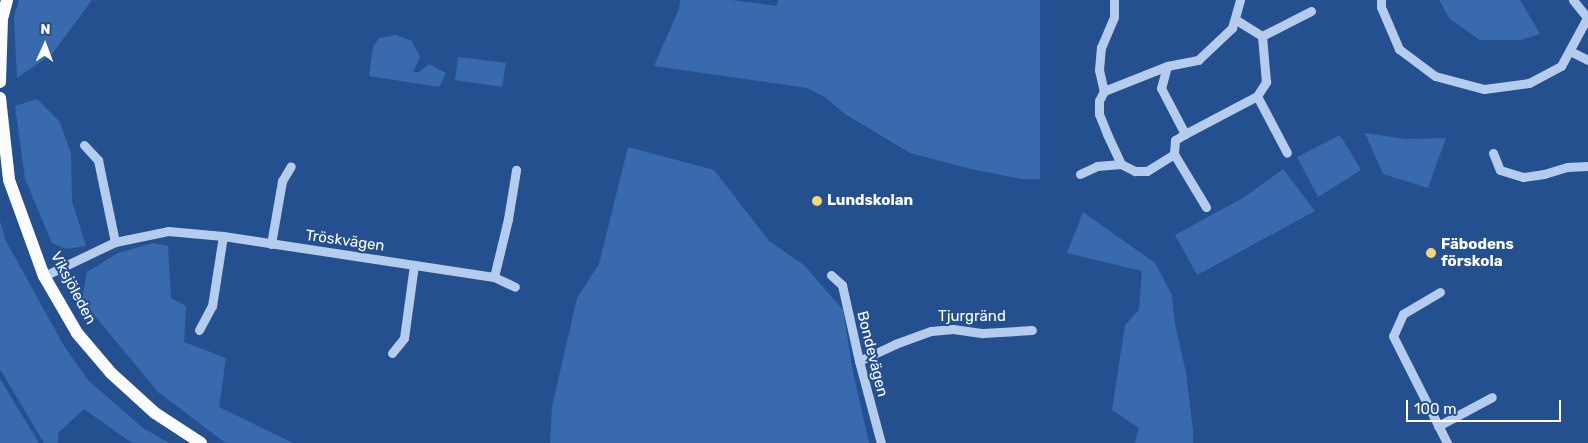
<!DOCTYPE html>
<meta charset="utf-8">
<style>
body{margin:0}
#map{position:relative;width:1588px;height:443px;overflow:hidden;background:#245090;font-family:Rubik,sans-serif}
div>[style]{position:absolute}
.green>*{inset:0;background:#396aad}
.minor>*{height:9px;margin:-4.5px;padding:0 4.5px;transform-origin:4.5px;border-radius:4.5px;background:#b5ccec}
.major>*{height:12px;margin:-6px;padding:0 6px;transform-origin:6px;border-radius:6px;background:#fafcff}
.dots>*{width:14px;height:14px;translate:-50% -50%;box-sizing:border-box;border:2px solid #245090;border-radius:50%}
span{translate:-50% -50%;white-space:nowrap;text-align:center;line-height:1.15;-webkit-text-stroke:4.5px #245090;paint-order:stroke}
.poi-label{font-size:15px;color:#fff;font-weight:700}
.left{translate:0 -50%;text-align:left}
.street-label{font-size:15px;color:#fff}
.north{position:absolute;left:20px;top:20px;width:50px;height:50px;-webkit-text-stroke:4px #245090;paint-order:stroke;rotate:2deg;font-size:14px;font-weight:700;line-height:20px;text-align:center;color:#fff}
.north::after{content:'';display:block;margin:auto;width:18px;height:22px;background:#fff;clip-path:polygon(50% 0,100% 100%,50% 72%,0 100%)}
.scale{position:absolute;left:1406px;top:400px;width:155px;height:22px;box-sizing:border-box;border:2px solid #fff;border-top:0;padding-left:6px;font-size:15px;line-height:18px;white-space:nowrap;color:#fff;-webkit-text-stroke:4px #245090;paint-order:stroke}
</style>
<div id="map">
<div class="green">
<div style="clip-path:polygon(19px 0,92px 0,52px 54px,17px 78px,14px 17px)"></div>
<div style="clip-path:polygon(680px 0,731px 0,777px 6px,778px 0,1040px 0,1040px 179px,1022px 179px,971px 169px,910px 153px,845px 114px,825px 97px,807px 88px,654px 66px,679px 9px)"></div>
<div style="clip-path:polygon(1439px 0,1520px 0,1540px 34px,1521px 40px,1480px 40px,1450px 19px)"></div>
<div style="clip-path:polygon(396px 35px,412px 41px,420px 57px,413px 72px,419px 72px,429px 64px,446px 73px,439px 87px,369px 76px,373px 47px,379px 38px)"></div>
<div style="clip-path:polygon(458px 57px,506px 63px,502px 87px,455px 80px)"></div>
<div style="clip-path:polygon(37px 99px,60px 122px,71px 154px,72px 201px,86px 246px,66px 249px,52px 243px,25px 179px,15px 106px)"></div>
<div style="clip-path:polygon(1365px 133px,1405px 139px,1446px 138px,1428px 188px,1383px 174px)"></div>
<div style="clip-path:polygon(1340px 135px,1361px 170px,1318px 197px,1297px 157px)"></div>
<div style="clip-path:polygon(628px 147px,714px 170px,769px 241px,804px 265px,843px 310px,853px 372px,869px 443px,550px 443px,552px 407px,577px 298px,599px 264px)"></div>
<div style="clip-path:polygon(1283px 169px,1315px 211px,1197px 275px,1175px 235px,1243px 198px)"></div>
<div style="clip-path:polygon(1083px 212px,1155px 263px,1172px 295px,1175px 324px,1186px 373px,1193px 430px,1193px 443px,1135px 443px,1139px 428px,1112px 410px,1125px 325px,1139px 310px,1142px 271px,1067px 253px)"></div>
<div style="clip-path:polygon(0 221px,6px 241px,64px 346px,88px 380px,143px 428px,169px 443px,132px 443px,84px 409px,58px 433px,58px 443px,44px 443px,0 369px)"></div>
<div style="clip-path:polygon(153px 243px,168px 246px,171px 298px,186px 306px,184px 342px,226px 358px,219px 407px,293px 443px,227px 443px,223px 441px,158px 392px,82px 300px,87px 272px,118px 253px)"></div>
<div style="clip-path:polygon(0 379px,39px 443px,0 443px)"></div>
</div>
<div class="minor">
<div style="left:1114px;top:0;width:17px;rotate:90deg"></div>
<div style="left:1114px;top:17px;width:33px;rotate:113deg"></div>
<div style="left:1101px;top:47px;width:23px;rotate:95deg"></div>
<div style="left:1099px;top:70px;width:22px;rotate:77deg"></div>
<div style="left:1104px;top:91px;width:11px;rotate:117deg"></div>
<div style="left:1099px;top:101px;width:13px;rotate:90deg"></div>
<div style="left:1099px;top:114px;width:22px;rotate:68deg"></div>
<div style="left:1107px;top:134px;width:33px;rotate:65deg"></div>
<div style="left:1121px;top:164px;width:16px;rotate:27deg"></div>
<div style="left:1135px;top:171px;width:12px"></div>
<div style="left:1147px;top:171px;width:32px;rotate:-32deg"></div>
<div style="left:1174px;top:154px;width:62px;rotate:58.9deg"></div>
<div style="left:1381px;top:0;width:7px;rotate:90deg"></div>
<div style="left:1381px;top:7px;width:46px;rotate:66.8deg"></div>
<div style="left:1399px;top:49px;width:45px;rotate:36.9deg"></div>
<div style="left:1435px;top:76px;width:51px;rotate:14.9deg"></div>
<div style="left:1484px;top:89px;width:45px;rotate:-7.6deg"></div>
<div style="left:1529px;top:83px;width:36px;rotate:-28deg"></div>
<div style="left:1561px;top:66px;width:57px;rotate:-61.6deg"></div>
<div style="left:1573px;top:0;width:22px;rotate:51deg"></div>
<div style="left:1262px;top:36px;width:55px;rotate:-27deg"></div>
<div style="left:1570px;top:51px;width:20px;rotate:27deg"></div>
<div style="left:1167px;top:66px;width:23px;rotate:105deg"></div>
<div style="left:1161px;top:88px;width:52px;rotate:62.4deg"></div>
<div style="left:1185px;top:134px;width:81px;rotate:-27.8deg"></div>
<div style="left:1257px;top:96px;width:17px;rotate:-57deg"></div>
<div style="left:1266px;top:82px;width:46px;rotate:-95deg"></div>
<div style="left:1262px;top:36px;width:31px;rotate:-148deg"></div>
<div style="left:1104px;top:91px;width:68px;rotate:-21.6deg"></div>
<div style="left:1167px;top:66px;width:32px;rotate:-11deg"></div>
<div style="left:1198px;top:60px;width:47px;rotate:-43.3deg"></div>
<div style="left:1232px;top:28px;width:29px;rotate:-74deg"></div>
<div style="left:1257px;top:96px;width:64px;rotate:62.2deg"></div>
<div style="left:84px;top:145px;width:21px;rotate:47deg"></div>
<div style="left:98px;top:160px;width:84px;rotate:78.3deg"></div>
<div style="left:1493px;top:153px;width:18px;rotate:68deg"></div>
<div style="left:1500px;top:170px;width:24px;rotate:17deg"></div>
<div style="left:1523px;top:177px;width:21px;rotate:-8deg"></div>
<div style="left:1544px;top:174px;width:24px;rotate:-17deg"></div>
<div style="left:1567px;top:167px;width:21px;rotate:-3deg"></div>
<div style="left:1174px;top:154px;width:14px;rotate:-86deg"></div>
<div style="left:1175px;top:140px;width:12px;rotate:-31deg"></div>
<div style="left:1080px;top:174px;width:19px;rotate:-25deg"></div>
<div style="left:1097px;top:166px;width:24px;rotate:-5deg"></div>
<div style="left:271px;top:244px;width:64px;rotate:-80.1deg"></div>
<div style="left:282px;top:181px;width:17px;rotate:-59deg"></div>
<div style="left:831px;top:275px;width:15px;rotate:42deg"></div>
<div style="left:842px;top:285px;width:78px;rotate:77.4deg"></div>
<div style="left:859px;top:361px;width:85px;rotate:75deg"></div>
<div style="left:44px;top:276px;width:79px;rotate:-25.6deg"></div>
<div style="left:115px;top:242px;width:54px;rotate:-11.7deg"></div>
<div style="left:168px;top:231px;width:55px;rotate:5.2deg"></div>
<div style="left:223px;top:236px;width:274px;rotate:8.6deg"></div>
<div style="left:494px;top:277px;width:23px;rotate:25deg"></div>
<div style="left:494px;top:277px;width:60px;rotate:-76.4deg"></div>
<div style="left:508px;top:219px;width:50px;rotate:-80.7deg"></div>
<div style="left:1440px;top:292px;width:43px;rotate:149.3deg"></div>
<div style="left:1403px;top:314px;width:24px;rotate:114deg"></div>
<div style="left:1393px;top:336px;width:120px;rotate:63.2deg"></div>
<div style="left:199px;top:330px;width:27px;rotate:-62deg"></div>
<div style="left:212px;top:306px;width:71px;rotate:-81.1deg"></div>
<div style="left:392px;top:353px;width:19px;rotate:-51deg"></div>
<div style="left:404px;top:338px;width:74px;rotate:-82.2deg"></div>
<div style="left:859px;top:361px;width:40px;rotate:-25deg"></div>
<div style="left:895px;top:344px;width:38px;rotate:-20deg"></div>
<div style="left:931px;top:331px;width:22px;rotate:-5deg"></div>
<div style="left:953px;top:329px;width:30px;rotate:8deg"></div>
<div style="left:983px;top:333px;width:49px;rotate:-3.5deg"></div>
<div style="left:1438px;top:426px;width:61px;rotate:-28.2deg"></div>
</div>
<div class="major">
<div style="left:0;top:82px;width:63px;rotate:-88.2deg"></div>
<div style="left:2px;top:19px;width:20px;rotate:-75deg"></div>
<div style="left:0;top:98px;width:82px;rotate:83.7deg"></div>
<div style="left:9px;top:180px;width:102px;rotate:70deg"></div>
<div style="left:44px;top:276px;width:66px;rotate:59.9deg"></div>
<div style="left:77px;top:333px;width:52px;rotate:49.6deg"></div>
<div style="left:111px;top:373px;width:59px;rotate:42.3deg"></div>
<div style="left:155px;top:413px;width:55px;rotate:33.1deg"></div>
</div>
<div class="dots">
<div style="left:817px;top:201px;background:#f6d579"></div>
<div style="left:1431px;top:253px;background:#f6d579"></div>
</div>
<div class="poi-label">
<span class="left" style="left:827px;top:201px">Lundskolan</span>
<span class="left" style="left:1441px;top:253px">Fäbodens<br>förskola</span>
</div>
<div class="street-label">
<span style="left:345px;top:241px;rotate:8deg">Tröskvägen</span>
<span style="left:73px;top:288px;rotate:62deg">Viksjöleden</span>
<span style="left:972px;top:317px">Tjurgränd</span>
<span style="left:872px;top:354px;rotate:76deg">Bondevägen</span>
</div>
<div class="north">N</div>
<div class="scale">100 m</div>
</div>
